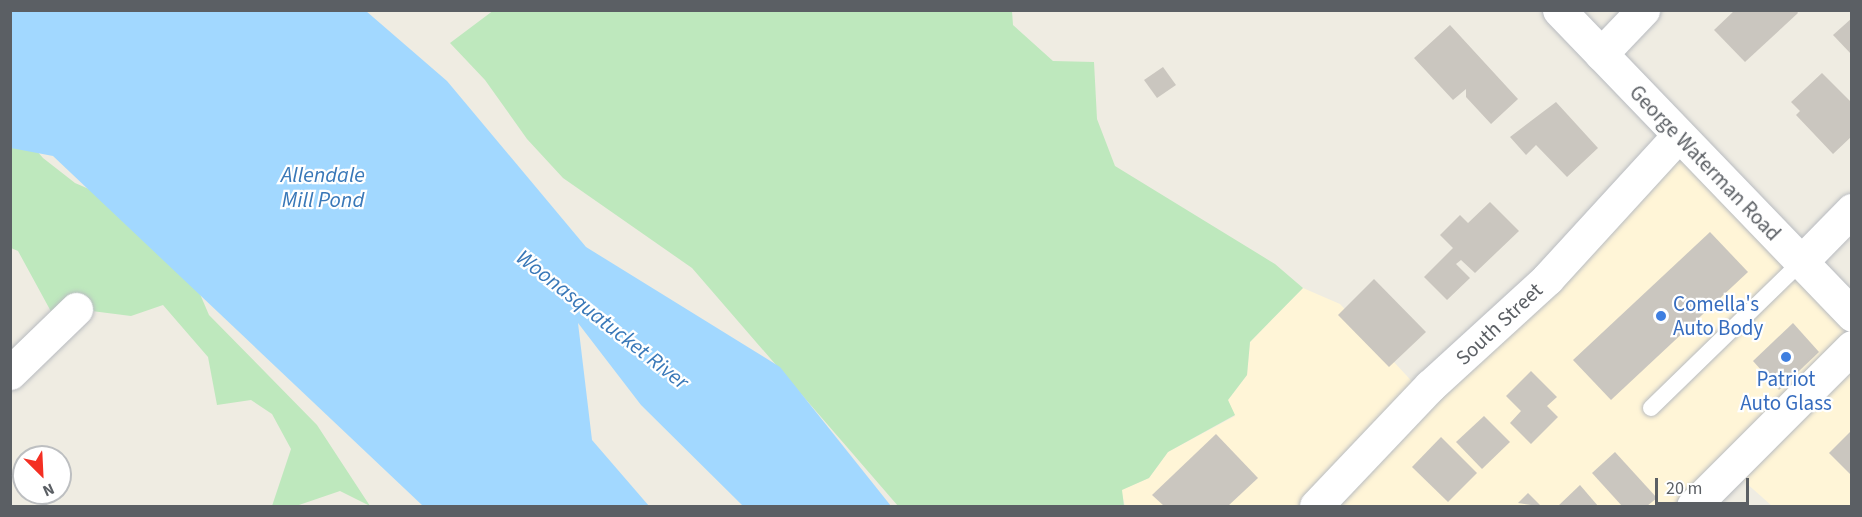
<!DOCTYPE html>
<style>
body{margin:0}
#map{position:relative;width:1862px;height:517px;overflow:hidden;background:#efece2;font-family:"Source Sans 3",sans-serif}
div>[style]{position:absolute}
.commercial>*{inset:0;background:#fff5d7}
.green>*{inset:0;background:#bee8bd}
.water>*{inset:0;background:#a2d8ff}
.building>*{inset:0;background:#cac6bf}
.roads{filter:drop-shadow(0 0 2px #b8bbc0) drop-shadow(0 0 2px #b8bbc0)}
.service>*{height:16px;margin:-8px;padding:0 8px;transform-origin:8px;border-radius:8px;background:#fff}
.minor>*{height:33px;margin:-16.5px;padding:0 16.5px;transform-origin:16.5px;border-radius:16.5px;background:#fff}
.secondary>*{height:33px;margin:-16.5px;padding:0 16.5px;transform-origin:16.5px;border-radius:16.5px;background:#fff}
.dots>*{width:16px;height:16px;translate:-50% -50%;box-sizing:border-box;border:3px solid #fff;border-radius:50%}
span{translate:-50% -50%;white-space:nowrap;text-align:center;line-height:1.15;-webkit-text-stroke:4.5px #fff;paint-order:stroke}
.street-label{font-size:21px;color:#5b5f64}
.shop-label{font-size:21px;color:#366cbe}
.left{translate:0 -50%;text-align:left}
.water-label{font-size:22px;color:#3978b8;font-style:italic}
.frame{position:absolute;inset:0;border:12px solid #5b5f64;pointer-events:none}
.north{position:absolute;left:12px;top:445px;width:60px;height:60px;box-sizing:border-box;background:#fff;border:2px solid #bdbfc1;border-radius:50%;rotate:156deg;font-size:16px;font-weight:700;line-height:24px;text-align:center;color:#5b5f64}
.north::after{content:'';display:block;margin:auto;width:21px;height:27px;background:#f42f23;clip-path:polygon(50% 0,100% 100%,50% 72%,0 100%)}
.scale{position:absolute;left:1655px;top:478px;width:94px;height:27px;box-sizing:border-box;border:3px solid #5b5f64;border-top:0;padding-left:8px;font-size:18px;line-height:21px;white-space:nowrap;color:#5b5f64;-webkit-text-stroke:4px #fff;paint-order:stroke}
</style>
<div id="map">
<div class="commercial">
<div style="clip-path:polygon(1683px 136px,1851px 310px,1851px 506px,1772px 506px,1735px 473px,1689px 506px,1125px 506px,1121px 490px,1149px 478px,1168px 452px,1235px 416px,1228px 400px,1247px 375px,1250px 342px,1303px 288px,1340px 304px,1419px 389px)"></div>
</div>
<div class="green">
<div style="clip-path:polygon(494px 10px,1012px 11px,1013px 25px,1053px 61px,1094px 62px,1097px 119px,1115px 166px,1275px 264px,1303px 288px,1250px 342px,1247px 375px,1228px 400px,1235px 415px,1168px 452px,1149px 478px,1122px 490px,1124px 506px,898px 506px,692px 268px,563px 178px,527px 139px,485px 80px,450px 43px)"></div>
<div style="clip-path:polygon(10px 120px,43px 158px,75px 183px,133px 208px,182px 252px,209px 315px,317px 425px,370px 506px,340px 491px,296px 506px,272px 506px,291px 449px,272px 414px,251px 400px,217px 405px,208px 357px,163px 305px,131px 316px,76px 309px,54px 317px,18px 251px,11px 248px)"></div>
</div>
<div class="water">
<div style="clip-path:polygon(10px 11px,366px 11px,447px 81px,586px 247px,780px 367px,891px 506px,743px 506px,641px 405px,578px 323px,592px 440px,649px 506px,423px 506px,53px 156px,11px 148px)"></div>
</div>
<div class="building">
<div style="clip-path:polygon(1735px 10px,1796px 10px,1798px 13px,1745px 62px,1714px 30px)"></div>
<div style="clip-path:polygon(1852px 18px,1852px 55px,1833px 35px)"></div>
<div style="clip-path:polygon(1450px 25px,1518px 99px,1491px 124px,1466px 97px,1466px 89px,1453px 100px,1414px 58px)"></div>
<div style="clip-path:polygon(1163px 67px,1176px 85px,1157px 98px,1144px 80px)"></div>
<div style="clip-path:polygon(1822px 73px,1852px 103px,1852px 136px,1833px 154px,1796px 115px,1800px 111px,1791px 102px)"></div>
<div style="clip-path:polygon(1556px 102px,1598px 148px,1567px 177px,1536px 145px,1526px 155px,1510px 137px)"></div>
<div style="clip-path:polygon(1490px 202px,1519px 231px,1475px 273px,1461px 260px,1456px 264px,1470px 278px,1447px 300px,1424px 277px,1453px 248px,1440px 235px,1460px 215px,1468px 223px)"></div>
<div style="clip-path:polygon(1710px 232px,1748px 272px,1611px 400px,1573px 360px)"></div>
<div style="clip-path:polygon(1374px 279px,1426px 332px,1389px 367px,1338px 315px)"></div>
<div style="clip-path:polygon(1793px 323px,1819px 352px,1779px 390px,1753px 361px)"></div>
<div style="clip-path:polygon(1531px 371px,1557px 397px,1547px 406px,1558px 417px,1531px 444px,1510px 423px,1521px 411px,1506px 396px)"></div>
<div style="clip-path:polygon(1484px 416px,1510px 442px,1482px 469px,1456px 442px)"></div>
<div style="clip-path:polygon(1852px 430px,1852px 476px,1829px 453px)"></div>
<div style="clip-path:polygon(1216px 434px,1258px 478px,1228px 506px,1164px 506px,1152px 495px)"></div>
<div style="clip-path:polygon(1441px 437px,1477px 473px,1448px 502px,1412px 467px)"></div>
<div style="clip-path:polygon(1615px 452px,1657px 498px,1647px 506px,1622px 506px,1592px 473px)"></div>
<div style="clip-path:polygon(1580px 485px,1598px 506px,1558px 506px)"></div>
<div style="clip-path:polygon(1528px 493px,1540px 505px,1538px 506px,1518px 503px)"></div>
</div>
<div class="roads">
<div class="service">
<div style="left:1651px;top:408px;width:209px;rotate:-44.2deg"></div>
</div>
<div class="minor">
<div style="left:1601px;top:54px;width:61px;rotate:-46.3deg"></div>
<div style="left:1801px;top:262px;width:73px;rotate:-45.6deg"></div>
<div style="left:10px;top:373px;width:92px;rotate:-44.1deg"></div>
<div style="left:1316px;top:506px;width:166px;rotate:-46.5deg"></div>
<div style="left:1430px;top:386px;width:159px;rotate:-42.4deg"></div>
<div style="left:1547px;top:279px;width:193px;rotate:-47.5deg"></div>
<div style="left:1693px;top:506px;width:225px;rotate:-45deg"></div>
</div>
<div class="secondary">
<div style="left:1559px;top:10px;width:423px;rotate:46.1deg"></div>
</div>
</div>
<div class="dots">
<div style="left:1661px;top:316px;background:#3f7fe0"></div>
<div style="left:1786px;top:357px;background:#3f7fe0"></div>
</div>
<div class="street-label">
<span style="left:1705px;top:163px;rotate:46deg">George Waterman Road</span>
<span style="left:1499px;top:324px;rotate:-43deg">South Street</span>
</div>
<div class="shop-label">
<span class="left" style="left:1673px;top:316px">Comella's<br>Auto Body</span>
<span style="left:1786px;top:391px">Patriot<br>Auto Glass</span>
</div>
<div class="water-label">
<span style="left:323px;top:188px">Allendale<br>Mill Pond</span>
<span style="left:602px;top:320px;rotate:38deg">Woonasquatucket River</span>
</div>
<div class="frame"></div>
<div class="north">N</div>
<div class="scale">20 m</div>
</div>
